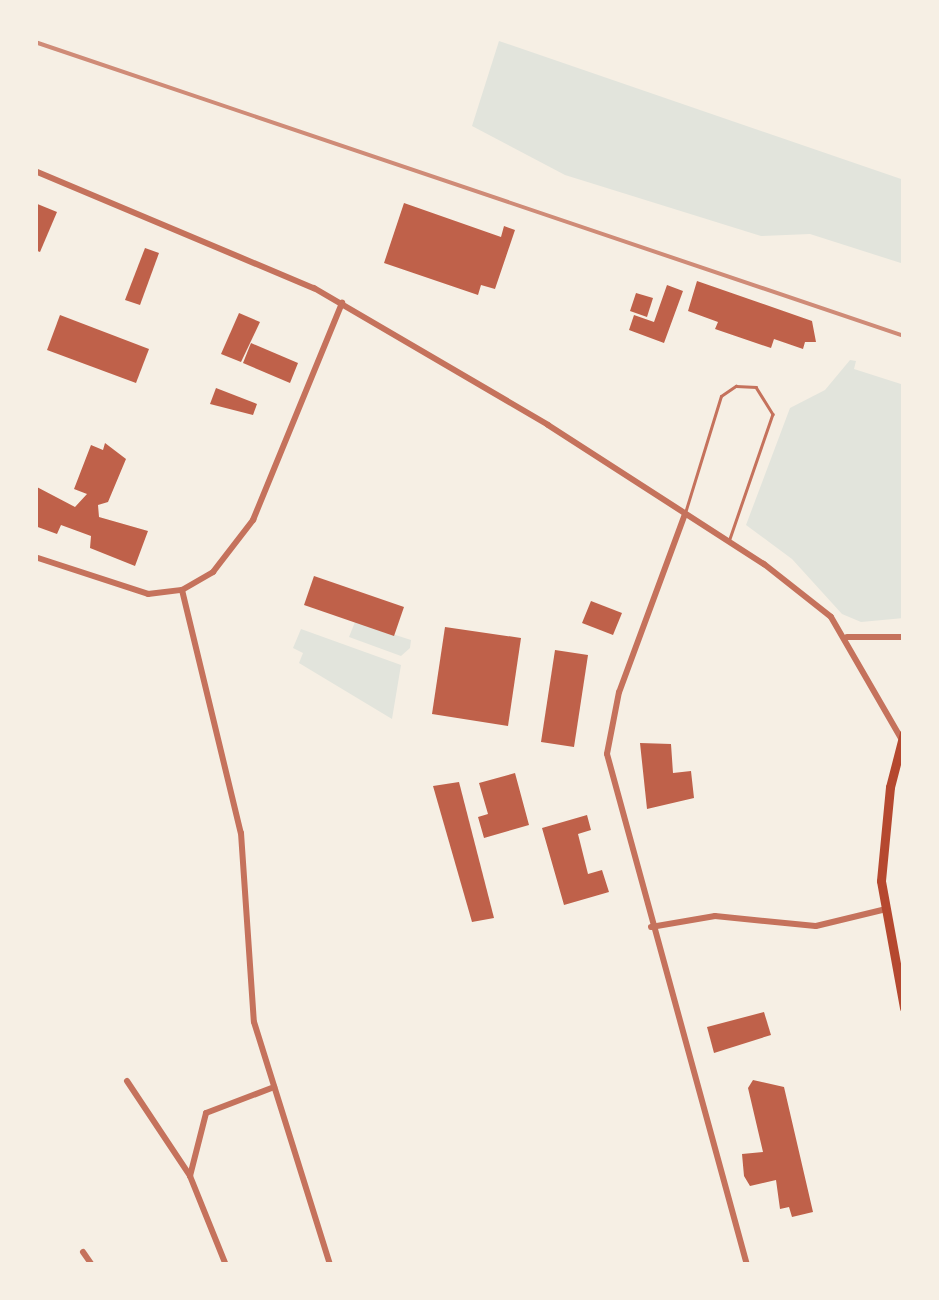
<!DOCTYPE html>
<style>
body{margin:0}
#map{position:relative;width:939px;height:1300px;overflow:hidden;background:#f6efe4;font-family:"Source Serif 4",serif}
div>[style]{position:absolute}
.green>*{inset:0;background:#e2e4dc}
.building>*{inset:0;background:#bf614a}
.service>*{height:2.5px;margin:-1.25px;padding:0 1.25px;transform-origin:1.25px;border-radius:1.25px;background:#c5725c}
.minor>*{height:6px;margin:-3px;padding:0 3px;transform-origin:3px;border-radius:3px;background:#c5725c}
.secondary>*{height:9px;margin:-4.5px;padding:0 4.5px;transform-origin:4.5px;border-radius:4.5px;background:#b5482f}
.rail>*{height:4px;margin:-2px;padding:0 2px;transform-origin:2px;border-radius:2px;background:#cf8b77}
span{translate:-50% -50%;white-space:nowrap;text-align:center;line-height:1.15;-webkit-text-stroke:8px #f6efe4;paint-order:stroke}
.frame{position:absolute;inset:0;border:38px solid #f6efe4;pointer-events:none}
</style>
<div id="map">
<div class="green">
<div style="clip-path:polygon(499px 41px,904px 180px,904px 264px,810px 234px,761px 236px,565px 175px,472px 126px)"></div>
<div style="clip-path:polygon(850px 360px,856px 361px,854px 369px,904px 385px,904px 618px,861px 622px,842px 614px,792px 559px,746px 525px,790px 408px,825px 390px)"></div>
<div style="clip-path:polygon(355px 622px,411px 640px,410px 648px,401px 656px,349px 637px)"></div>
<div style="clip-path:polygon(301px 629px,401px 665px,392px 719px,299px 663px,303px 653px,293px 648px)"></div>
</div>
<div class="building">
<div style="clip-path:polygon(35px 203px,57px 212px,40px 252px,35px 250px)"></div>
<div style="clip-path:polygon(404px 203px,501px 237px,504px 226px,515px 230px,495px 289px,481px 285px,478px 295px,384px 263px)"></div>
<div style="clip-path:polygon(145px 248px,159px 253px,140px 305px,125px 300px)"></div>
<div style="clip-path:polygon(697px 281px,812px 321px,816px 342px,805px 342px,803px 349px,774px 339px,771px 348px,715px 329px,718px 322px,688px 311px)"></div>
<div style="clip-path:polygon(667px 285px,683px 291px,664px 343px,629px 330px,634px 315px,654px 322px)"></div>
<div style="clip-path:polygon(636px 293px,653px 298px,647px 317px,630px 311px)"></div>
<div style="clip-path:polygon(239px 313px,260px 322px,241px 362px,221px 354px)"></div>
<div style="clip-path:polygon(60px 315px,149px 349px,136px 383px,47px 350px)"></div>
<div style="clip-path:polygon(251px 343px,298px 363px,290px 383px,243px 363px)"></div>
<div style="clip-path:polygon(216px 388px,257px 404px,253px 415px,210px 404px)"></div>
<div style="clip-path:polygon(105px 443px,126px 459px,108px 502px,98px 505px,99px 517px,148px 531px,135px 566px,90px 548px,91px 536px,61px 525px,57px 534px,35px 526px,35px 486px,75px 507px,87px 494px,74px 489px,91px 445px,103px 450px)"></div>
<div style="clip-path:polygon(314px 576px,404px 607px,394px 636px,304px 605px)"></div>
<div style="clip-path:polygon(591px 601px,622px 613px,613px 635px,582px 623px)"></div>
<div style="clip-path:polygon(445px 627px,521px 638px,508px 726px,432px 714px)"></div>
<div style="clip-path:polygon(555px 650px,588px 655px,574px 747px,541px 742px)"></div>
<div style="clip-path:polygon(640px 743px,671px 744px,673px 773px,691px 771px,694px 798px,647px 809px)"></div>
<div style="clip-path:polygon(515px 773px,529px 825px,484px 838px,478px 817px,488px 814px,479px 783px)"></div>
<div style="clip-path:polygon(459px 782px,494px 918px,472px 922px,433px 786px)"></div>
<div style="clip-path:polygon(587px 815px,591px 830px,578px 834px,588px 874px,602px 870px,609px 892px,564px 905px,542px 828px)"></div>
<div style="clip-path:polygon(764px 1012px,771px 1035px,714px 1053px,707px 1027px)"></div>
<div style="clip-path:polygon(753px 1080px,784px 1087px,813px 1212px,792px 1217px,789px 1207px,780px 1209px,776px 1180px,750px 1186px,744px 1176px,742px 1154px,763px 1152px,748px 1088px)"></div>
</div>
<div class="service">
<div style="left:685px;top:513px;width:122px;rotate:-72.9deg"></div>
<div style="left:721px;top:396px;width:18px;rotate:-34deg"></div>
<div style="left:736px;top:386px;width:20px;rotate:3deg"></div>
<div style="left:756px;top:387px;width:32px;rotate:58deg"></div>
<div style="left:773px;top:414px;width:132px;rotate:109deg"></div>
</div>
<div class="minor">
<div style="left:35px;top:171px;width:303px;rotate:22.8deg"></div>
<div style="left:314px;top:288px;width:271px;rotate:30.3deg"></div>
<div style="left:548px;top:425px;width:257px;rotate:32.8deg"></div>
<div style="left:764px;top:564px;width:85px;rotate:38.3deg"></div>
<div style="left:831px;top:617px;width:142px;rotate:60deg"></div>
<div style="left:685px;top:514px;width:190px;rotate:110.3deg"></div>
<div style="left:619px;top:692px;width:63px;rotate:101deg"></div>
<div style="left:607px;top:754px;width:530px;rotate:74.68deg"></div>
<div style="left:35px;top:557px;width:119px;rotate:18.1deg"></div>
<div style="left:148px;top:594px;width:34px;rotate:-7deg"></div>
<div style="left:182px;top:590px;width:36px;rotate:-30deg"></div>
<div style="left:213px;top:572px;width:66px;rotate:-52.4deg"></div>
<div style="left:253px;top:520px;width:235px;rotate:-67.7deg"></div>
<div style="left:182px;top:590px;width:250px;rotate:76.4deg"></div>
<div style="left:241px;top:833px;width:189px;rotate:86.1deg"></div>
<div style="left:254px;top:1022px;width:255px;rotate:72.6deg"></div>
<div style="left:847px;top:637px;width:57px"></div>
<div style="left:651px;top:927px;width:65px;rotate:-9.8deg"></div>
<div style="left:715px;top:916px;width:101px;rotate:5.7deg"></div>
<div style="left:816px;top:926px;width:68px;rotate:-13.6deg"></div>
<div style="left:127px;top:1081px;width:114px;rotate:56.4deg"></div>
<div style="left:190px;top:1176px;width:96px;rotate:68deg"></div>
<div style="left:190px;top:1176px;width:65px;rotate:-75.7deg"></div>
<div style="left:206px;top:1113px;width:73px;rotate:-20.9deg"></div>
<div style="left:83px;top:1252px;width:16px;rotate:55deg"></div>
</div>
<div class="secondary">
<div style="left:904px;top:733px;width:56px;rotate:104.5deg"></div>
<div style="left:890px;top:787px;width:94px;rotate:95.5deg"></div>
<div style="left:881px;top:881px;width:129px;rotate:79.7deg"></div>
</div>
<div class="rail">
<div style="left:35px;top:42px;width:917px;rotate:18.69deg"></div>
</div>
<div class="frame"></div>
</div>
